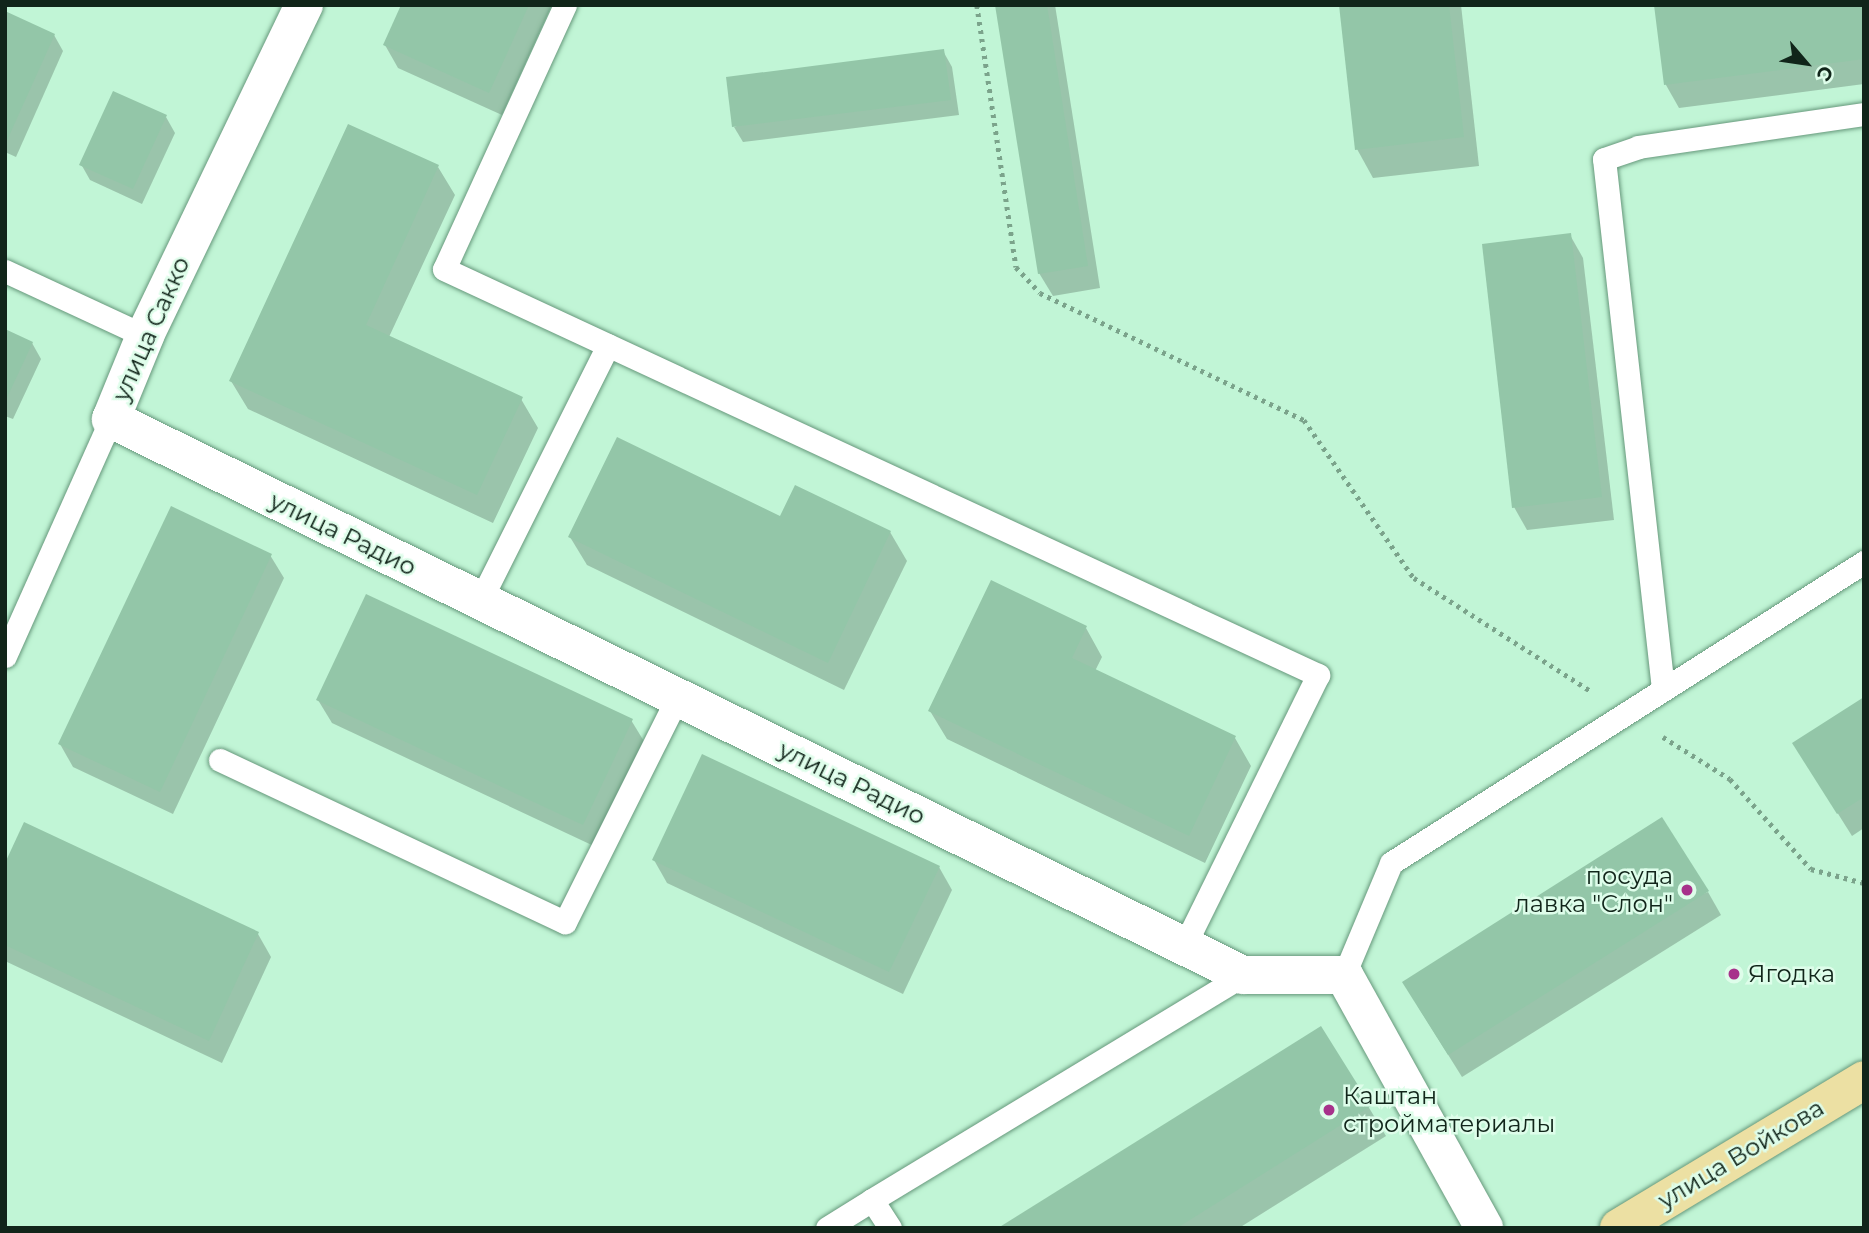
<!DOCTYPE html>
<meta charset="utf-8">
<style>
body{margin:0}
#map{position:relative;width:1869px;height:1233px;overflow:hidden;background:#c1f5d6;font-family:Montserrat,sans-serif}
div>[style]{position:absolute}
.shadow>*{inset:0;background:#0003}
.building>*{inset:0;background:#93c6a8}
.path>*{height:4.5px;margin-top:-2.25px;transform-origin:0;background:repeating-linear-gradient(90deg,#7ba38b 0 3.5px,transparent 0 8.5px)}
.roads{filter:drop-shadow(0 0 2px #66987b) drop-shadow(0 0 2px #66987b)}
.lane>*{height:23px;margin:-11.5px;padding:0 11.5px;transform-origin:11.5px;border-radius:11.5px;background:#fff}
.street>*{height:38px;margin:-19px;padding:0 19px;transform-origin:19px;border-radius:19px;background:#fff}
.primary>*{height:38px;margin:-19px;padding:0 19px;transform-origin:19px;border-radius:19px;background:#ece0a3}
.dots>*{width:19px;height:19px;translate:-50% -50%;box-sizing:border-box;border:4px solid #defdea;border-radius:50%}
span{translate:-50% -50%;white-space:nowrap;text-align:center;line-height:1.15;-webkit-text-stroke:5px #defdea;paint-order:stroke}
.street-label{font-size:24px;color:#11251a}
.poi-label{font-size:24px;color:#11251a}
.right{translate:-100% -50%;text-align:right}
.left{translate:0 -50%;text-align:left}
.frame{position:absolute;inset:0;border:7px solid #11251a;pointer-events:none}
.north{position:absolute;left:1771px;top:28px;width:70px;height:70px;-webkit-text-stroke:5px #defdea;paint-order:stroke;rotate:119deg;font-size:19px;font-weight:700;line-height:28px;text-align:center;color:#11251a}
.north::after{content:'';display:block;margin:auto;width:24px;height:32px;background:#11251a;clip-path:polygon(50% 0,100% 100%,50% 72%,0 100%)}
</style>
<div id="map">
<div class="shadow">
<div style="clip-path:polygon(403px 5px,552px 5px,502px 115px,398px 68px,385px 45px)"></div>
<div style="clip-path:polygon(997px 5px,1055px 5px,1100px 288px,1053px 296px,1039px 273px)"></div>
<div style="clip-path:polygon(1341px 5px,1461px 5px,1479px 166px,1373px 178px,1357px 149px)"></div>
<div style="clip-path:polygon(1656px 5px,1864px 5px,1864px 84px,1679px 108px,1666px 85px)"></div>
<div style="clip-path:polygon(5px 13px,54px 35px,63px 51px,16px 157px,5px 152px)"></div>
<div style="clip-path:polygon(943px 51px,952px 67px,959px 115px,743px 142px,734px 127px)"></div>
<div style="clip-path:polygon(166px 117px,175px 133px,142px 204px,90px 180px,81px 164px)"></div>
<div style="clip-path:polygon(438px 167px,455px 195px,389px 337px,521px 399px,538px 428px,493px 523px,248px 409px,231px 381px)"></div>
<div style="clip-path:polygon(1570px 235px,1583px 258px,1614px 520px,1527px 530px,1514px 507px)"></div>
<div style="clip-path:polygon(5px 331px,32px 343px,41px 359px,13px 419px,5px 416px)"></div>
<div style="clip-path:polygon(781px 518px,890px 532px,907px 561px,844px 690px,587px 565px,570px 537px)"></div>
<div style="clip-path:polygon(270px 555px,284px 578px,173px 814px,73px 767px,60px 744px)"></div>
<div style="clip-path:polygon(1086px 628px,1102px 657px,1095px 671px,1235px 738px,1251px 766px,1205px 863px,947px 739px,930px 711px)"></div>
<div style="clip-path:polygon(1864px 699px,1864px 828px,1852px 836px,1808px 766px)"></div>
<div style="clip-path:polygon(318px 700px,631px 720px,645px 743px,596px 847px,332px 723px)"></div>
<div style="clip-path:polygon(654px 860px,939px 867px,952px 890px,903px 994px,667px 883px)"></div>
<div style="clip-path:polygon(5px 867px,258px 934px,271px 957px,222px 1063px,5px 961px)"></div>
<div style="clip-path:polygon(1708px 892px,1721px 915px,1462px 1077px,1417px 1005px)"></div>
<div style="clip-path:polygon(1321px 1028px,1386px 1136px,1239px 1228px,1001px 1228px)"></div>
</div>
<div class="building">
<div style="clip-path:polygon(401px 5px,529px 5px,489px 93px,383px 45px)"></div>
<div style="clip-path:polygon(995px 5px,1047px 5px,1088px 266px,1038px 274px)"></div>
<div style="clip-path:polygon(1339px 5px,1449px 5px,1464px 137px,1355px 150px)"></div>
<div style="clip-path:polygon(1654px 5px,1864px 5px,1864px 59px,1664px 85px)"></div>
<div style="clip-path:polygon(5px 11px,55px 34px,5px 145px)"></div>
<div style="clip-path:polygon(944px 49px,951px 100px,732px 127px,726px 77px)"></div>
<div style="clip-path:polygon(113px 91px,167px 115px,133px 189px,79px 165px)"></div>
<div style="clip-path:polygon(348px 124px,439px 165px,366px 325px,523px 397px,477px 495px,229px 381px)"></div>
<div style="clip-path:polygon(1571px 233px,1602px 497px,1512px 508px,1482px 244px)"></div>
<div style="clip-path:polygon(5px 329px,33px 342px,5px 402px)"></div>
<div style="clip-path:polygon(617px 437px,780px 516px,795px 485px,891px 531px,828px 663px,568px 537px)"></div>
<div style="clip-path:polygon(171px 506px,272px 554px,160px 792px,58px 744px)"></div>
<div style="clip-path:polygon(991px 580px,1087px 626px,1072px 658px,1236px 736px,1189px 836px,928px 711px)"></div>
<div style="clip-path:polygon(366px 594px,633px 719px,583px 825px,316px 700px)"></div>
<div style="clip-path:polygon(1864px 697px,1864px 797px,1837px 814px,1792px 743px)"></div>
<div style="clip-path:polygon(702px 754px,940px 866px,889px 972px,652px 860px)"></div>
<div style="clip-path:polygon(1662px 817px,1709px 891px,1448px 1055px,1402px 982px)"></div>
<div style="clip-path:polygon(24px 822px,259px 932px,209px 1041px,5px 945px,5px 863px)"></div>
<div style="clip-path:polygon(1321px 1026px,1371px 1106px,1177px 1228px,998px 1228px)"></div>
</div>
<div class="path">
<div style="left:977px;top:5px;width:265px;rotate:81.5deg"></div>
<div style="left:1016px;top:267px;width:35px;rotate:47deg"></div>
<div style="left:1040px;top:293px;width:293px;rotate:25.7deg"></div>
<div style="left:1304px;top:420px;width:193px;rotate:55.2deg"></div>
<div style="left:1414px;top:578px;width:210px;rotate:32.6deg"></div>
<div style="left:1663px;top:737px;width:79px;rotate:32.1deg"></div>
<div style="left:1730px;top:779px;width:121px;rotate:48deg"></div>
<div style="left:1811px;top:869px;width:55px;rotate:14.8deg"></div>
</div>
<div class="roads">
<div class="lane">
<div style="left:565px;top:5px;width:290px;rotate:114.6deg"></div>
<div style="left:444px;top:269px;width:964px;rotate:24.92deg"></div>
<div style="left:1318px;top:675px;width:302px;rotate:116.3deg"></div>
<div style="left:5px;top:271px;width:154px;rotate:24.9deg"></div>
<div style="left:480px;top:601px;width:286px;rotate:-63.4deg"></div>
<div style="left:5px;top:656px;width:260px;rotate:-65.9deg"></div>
<div style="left:1663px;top:689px;width:533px;rotate:-96.35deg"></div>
<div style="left:1604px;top:159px;width:36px;rotate:-19deg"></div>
<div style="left:1638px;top:147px;width:228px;rotate:-8.3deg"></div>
<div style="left:220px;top:760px;width:381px;rotate:25.2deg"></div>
<div style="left:565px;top:922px;width:250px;rotate:-63.4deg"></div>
<div style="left:1344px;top:975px;width:121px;rotate:-67.2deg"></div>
<div style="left:1391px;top:863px;width:561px;rotate:-32.47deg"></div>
<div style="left:872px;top:1200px;width:434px;rotate:-31.2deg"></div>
<div style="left:827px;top:1228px;width:53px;rotate:-31.9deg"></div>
<div style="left:872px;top:1200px;width:33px;rotate:57deg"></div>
</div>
<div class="street">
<div style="left:304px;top:5px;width:367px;rotate:115.7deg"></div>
<div style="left:145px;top:336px;width:90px;rotate:112.3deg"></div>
<div style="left:111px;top:419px;width:1261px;rotate:26.16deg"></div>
<div style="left:1243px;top:975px;width:101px"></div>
<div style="left:1344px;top:975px;width:289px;rotate:61deg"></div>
</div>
<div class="primary">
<div style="left:1619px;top:1228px;width:286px;rotate:-31.1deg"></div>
</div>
</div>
<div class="dots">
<div style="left:1687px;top:890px;background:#a7328b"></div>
<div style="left:1734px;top:974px;background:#a7328b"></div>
<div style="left:1329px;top:1110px;background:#a7328b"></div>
</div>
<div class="street-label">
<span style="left:151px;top:329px;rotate:-66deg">улица Сакко</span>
<span style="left:343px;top:534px;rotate:26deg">улица Радио</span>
<span style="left:852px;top:783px;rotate:26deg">улица Радио</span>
<span style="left:1741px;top:1154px;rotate:-31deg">улица Войкова</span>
</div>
<div class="poi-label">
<span class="right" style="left:1673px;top:890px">посуда<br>лавка "Слон"</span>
<span class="left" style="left:1748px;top:974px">Ягодка</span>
<span class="left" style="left:1343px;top:1110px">Каштан<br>стройматериалы</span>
</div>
<div class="frame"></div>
<div class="north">С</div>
</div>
